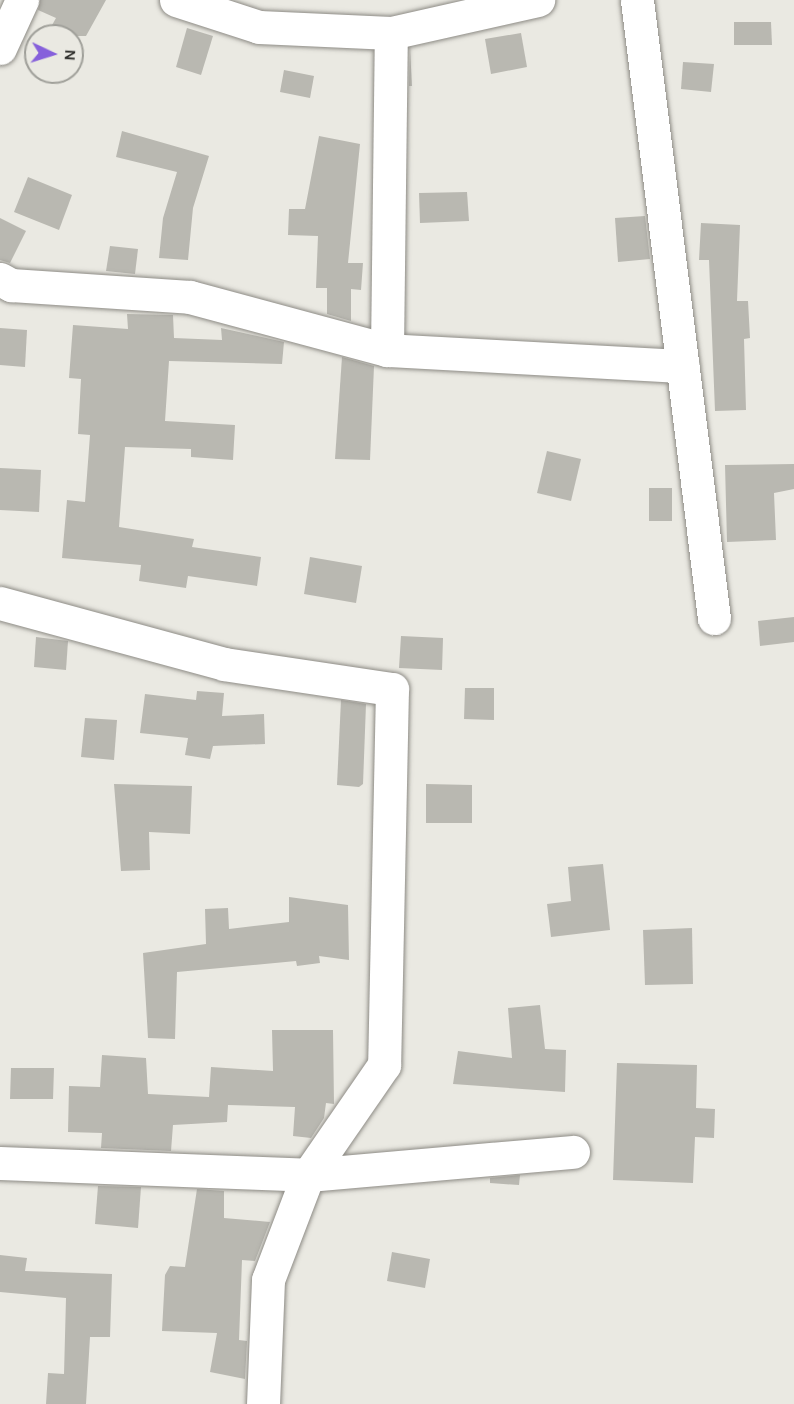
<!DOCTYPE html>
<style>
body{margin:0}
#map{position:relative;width:794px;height:1404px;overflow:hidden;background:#eae9e2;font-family:Karla,sans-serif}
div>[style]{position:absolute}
.building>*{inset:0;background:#b9b8b1}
.roads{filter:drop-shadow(0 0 2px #8d8b85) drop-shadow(0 0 2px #8d8b85)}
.minor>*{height:33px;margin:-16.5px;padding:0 16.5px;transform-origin:16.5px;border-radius:16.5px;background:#fff}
span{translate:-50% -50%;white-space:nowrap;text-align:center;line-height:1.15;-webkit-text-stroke:4.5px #eae9e2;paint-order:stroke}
.north{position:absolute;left:24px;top:24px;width:60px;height:60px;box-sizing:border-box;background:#eae9e2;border:2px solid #9f9f99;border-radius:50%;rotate:94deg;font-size:16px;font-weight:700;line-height:24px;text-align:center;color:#2f2f2c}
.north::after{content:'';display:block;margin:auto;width:21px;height:27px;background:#8660db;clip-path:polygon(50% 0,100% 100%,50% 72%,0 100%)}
</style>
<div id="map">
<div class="building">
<div style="clip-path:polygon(40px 0,106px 0,86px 36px,46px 36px,56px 18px,38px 10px)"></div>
<div style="clip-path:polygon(734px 22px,771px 22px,772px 45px,734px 45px)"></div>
<div style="clip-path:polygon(187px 28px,213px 36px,201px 75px,176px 67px)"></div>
<div style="clip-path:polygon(521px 33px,527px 67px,491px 74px,485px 39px)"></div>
<div style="clip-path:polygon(410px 48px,412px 86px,409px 86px)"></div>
<div style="clip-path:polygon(683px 62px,714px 64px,711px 92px,681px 89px)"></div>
<div style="clip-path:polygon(284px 70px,314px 76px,310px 98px,280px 92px)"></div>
<div style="clip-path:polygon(122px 131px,209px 156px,193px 208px,188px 260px,159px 258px,163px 218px,177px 172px,116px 157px)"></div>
<div style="clip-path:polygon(319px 136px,360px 144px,348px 263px,363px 263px,361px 290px,351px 289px,351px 321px,327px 314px,327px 288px,316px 288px,318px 236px,288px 235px,289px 209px,305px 209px)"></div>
<div style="clip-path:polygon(28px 177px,72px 195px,59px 230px,14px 212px)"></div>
<div style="clip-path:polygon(467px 192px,469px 221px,420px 223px,419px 193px)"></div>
<div style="clip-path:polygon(645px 216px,650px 259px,618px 262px,615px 218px)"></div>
<div style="clip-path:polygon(0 218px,26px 231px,10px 263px,0 260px)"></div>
<div style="clip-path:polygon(701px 223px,740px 225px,737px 301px,748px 301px,750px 338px,744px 339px,746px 410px,715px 411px,709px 260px,699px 260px)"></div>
<div style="clip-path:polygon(110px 246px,138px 249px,135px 274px,106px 271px)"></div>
<div style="clip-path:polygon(127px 314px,173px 315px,174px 338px,222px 340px,221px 328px,284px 342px,282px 364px,169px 361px,165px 421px,235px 425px,233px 460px,191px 457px,191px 449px,125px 447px,119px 527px,194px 539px,192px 547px,261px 557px,257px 586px,188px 576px,186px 588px,139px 581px,141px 565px,62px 558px,67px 500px,85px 502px,90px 435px,78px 434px,81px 379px,69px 378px,73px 325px,128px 329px)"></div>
<div style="clip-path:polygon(0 328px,27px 330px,25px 367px,0 365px)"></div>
<div style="clip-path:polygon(342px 357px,374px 366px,370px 460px,335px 459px)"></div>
<div style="clip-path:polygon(547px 451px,581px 459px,571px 501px,537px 493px)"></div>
<div style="clip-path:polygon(794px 464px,794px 489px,774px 493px,776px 540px,727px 542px,725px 465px)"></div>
<div style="clip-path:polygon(0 468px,41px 470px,39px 512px,0 510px)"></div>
<div style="clip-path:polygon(649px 488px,672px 488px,672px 521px,649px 521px)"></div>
<div style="clip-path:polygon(310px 557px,362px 566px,356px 603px,304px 594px)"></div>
<div style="clip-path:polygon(794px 617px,794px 642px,760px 646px,758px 621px)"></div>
<div style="clip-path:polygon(401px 636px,443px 638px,442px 670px,399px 668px)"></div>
<div style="clip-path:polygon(36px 637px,68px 641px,66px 670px,34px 667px)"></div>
<div style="clip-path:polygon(465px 688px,494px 688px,494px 720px,464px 719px)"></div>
<div style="clip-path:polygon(197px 691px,224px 693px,222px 716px,264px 714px,265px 744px,213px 746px,210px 759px,185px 755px,188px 738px,140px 733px,145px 694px,196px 700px)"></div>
<div style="clip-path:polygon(341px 700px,366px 704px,363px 784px,359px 787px,337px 785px)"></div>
<div style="clip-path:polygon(85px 718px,117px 720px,114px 760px,81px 757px)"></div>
<div style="clip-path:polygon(114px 784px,192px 786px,190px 834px,149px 832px,150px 870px,121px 871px)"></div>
<div style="clip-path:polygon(426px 784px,472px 785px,472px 823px,426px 823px)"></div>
<div style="clip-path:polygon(603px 864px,610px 930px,551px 937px,547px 904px,571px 901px,568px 867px)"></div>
<div style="clip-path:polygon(289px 897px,348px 905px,349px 960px,319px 956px,320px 963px,297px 966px,296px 961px,177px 972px,175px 1039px,148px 1038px,143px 953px,206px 944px,205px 909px,228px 908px,229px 929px,289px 922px)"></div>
<div style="clip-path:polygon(692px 928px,693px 984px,645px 985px,643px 930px)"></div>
<div style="clip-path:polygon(540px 1005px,545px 1049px,566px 1050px,565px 1092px,453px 1084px,458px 1051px,512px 1058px,508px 1008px)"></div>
<div style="clip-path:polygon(272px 1030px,333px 1030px,334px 1104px,326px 1103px,324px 1118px,311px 1138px,293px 1136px,295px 1107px,228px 1105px,227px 1122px,173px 1125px,171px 1151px,101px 1148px,102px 1133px,68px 1132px,69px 1086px,100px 1087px,102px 1055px,146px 1058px,148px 1094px,209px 1097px,211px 1067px,273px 1071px)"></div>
<div style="clip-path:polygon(617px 1063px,697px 1065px,696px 1108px,715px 1109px,714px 1138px,695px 1137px,693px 1183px,613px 1180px)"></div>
<div style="clip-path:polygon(11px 1068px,54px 1068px,53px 1099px,10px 1099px)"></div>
<div style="clip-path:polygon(520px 1175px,519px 1185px,490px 1183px,490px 1178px)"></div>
<div style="clip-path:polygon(98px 1186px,141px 1187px,138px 1228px,95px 1224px)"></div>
<div style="clip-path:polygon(197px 1189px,224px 1191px,224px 1218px,270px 1222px,255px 1261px,242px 1260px,239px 1340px,247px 1341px,245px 1379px,210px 1372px,217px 1333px,162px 1331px,165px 1275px,170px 1266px,185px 1267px)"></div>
<div style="clip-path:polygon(392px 1252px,430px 1259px,425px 1288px,387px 1281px)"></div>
<div style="clip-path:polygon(0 1255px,27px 1258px,25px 1271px,112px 1274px,110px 1337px,90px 1337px,86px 1404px,46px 1404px,48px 1373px,64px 1374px,66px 1298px,0 1292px)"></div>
</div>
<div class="roads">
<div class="minor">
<div style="left:176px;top:0;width:87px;rotate:18deg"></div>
<div style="left:259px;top:27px;width:132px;rotate:2.6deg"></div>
<div style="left:391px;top:33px;width:151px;rotate:-12.7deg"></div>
<div style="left:637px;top:0;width:623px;rotate:82.9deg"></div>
<div style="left:0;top:48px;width:53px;rotate:-65.4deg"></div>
<div style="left:0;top:279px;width:13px;rotate:29deg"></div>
<div style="left:11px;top:285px;width:179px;rotate:3.8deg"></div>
<div style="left:190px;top:297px;width:204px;rotate:15.1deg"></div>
<div style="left:387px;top:350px;width:296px;rotate:3.1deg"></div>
<div style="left:387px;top:350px;width:317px;rotate:-89.3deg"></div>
<div style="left:0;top:603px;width:232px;rotate:15.2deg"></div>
<div style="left:224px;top:664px;width:170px;rotate:8.5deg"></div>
<div style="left:392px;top:689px;width:376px;rotate:91.2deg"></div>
<div style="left:384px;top:1065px;width:134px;rotate:124.6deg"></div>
<div style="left:308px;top:1175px;width:112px;rotate:110.9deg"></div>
<div style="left:268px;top:1280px;width:124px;rotate:92.3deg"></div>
<div style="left:0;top:1163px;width:308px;rotate:2.2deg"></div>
<div style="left:308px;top:1175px;width:266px;rotate:-5deg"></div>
</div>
</div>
<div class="north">N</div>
</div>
